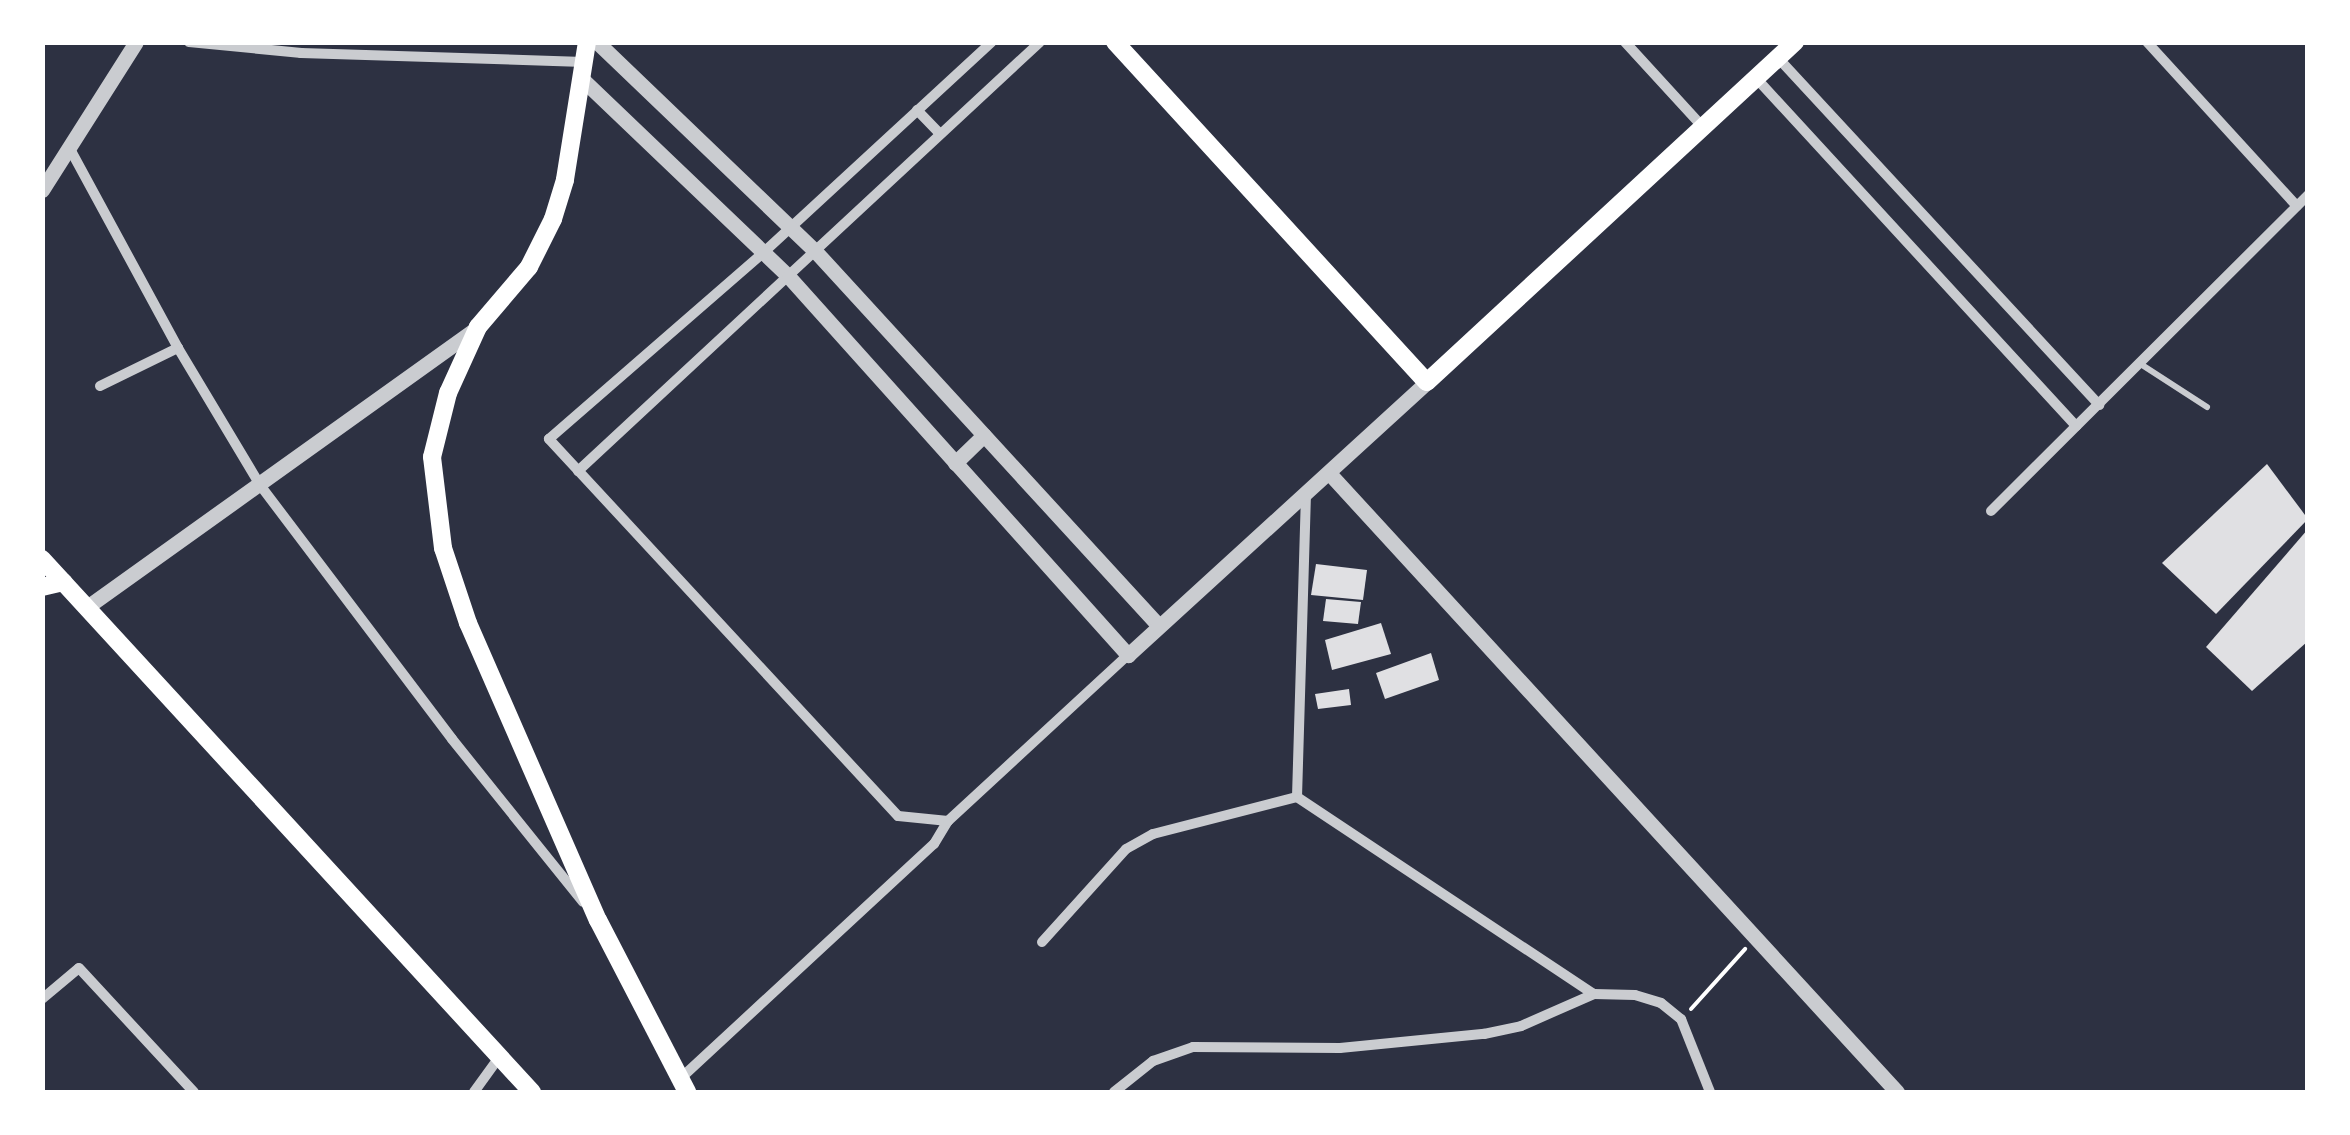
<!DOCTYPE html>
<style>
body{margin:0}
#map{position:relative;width:2350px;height:1135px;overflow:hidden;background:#2d3142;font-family:"DM Sans",sans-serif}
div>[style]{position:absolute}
.building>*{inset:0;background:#e0e0e3}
.path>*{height:4px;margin:-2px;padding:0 2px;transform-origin:2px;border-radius:2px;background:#fff}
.service>*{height:6px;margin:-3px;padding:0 3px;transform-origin:3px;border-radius:3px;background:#caccd0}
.minor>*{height:10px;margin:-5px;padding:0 5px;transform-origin:5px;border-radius:5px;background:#caccd0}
.tertiary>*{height:15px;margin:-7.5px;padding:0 7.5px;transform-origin:7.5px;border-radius:7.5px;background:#caccd0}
.secondary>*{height:18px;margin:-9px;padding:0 9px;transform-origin:9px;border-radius:9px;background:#fff}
span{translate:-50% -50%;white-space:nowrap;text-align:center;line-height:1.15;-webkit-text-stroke:8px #fff;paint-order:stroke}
.frame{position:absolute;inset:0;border:45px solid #fff;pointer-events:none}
</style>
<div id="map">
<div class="building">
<div style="clip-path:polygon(2267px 464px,2308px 519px,2216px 614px,2162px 563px)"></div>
<div style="clip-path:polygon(2308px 529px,2308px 641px,2252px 691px,2206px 647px)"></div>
<div style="clip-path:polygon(1316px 564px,1367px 570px,1363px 600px,1311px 595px)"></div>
<div style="clip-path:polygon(1326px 599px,1361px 602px,1358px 624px,1323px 621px)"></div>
<div style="clip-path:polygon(1381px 623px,1391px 654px,1332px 670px,1325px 640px)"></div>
<div style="clip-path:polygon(1431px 653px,1439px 680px,1385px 699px,1376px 673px)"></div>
<div style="clip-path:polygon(1349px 689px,1351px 705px,1318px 709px,1315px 694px)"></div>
</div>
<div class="path">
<div style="left:1691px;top:1009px;width:81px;rotate:-48deg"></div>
</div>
<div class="service">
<div style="left:2139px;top:363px;width:81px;rotate:32.9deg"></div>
</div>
<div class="minor">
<div style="left:189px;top:42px;width:113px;rotate:5.6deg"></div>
<div style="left:301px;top:53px;width:283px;rotate:1.8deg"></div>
<div style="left:1625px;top:42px;width:114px;rotate:47.5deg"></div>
<div style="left:2147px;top:42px;width:222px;rotate:47.6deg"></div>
<div style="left:1778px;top:58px;width:473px;rotate:47.2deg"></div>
<div style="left:1756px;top:78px;width:473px;rotate:47.4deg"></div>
<div style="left:917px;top:110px;width:33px;rotate:46deg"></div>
<div style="left:70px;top:149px;width:226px;rotate:61.5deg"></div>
<div style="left:178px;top:348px;width:160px;rotate:59.1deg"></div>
<div style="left:260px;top:485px;width:318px;rotate:52.9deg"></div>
<div style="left:452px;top:739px;width:209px;rotate:51.2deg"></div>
<div style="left:100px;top:386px;width:87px;rotate:-26deg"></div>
<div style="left:578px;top:471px;width:630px;rotate:-42.88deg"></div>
<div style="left:1991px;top:511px;width:448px;rotate:-44.9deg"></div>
<div style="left:1297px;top:797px;width:356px;rotate:33.6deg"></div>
<div style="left:1594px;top:994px;width:41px;rotate:1.4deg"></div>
<div style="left:1635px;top:995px;width:27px;rotate:17deg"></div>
<div style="left:1661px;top:1003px;width:26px;rotate:39deg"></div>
<div style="left:1681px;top:1019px;width:79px;rotate:68.3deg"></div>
<div style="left:1297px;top:797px;width:304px;rotate:-88.3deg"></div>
<div style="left:948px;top:821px;width:50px;rotate:-174.3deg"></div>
<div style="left:898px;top:816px;width:514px;rotate:-132.79deg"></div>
<div style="left:549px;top:439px;width:284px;rotate:-41deg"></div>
<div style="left:763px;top:253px;width:311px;rotate:-42.7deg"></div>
<div style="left:1042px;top:942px;width:125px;rotate:-47.9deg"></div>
<div style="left:1126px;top:849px;width:31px;rotate:-29deg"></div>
<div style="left:1153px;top:834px;width:149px;rotate:-14.4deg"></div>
<div style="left:42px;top:999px;width:48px;rotate:-40deg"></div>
<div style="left:79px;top:968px;width:169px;rotate:47.2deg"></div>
<div style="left:681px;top:1078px;width:345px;rotate:-42.8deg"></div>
<div style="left:934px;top:844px;width:27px;rotate:-59deg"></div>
<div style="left:948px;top:821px;width:245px;rotate:-42.7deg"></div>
<div style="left:474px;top:1092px;width:44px;rotate:-54.2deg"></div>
<div style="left:1114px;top:1092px;width:50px;rotate:-38.5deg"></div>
<div style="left:1153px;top:1061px;width:42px;rotate:-19.3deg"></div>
<div style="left:1193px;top:1047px;width:147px;rotate:0.4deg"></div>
<div style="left:1340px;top:1048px;width:145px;rotate:-5.6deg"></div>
<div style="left:1484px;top:1034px;width:38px;rotate:-12deg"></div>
<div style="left:1521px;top:1026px;width:80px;rotate:-23.7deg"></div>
</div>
<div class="tertiary">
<div style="left:597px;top:42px;width:303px;rotate:43.8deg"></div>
<div style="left:816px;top:252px;width:507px;rotate:47.48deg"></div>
<div style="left:582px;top:79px;width:286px;rotate:43.7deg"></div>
<div style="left:789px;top:277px;width:508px;rotate:48.11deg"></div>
<div style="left:1128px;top:655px;width:405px;rotate:-42.4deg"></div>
<div style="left:42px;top:190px;width:175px;rotate:-57.6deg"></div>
<div style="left:955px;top:463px;width:40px;rotate:-44deg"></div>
<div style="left:1329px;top:473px;width:840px;rotate:47.46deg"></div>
<div style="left:87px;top:607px;width:481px;rotate:-35.6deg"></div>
</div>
<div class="secondary">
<div style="left:587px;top:42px;width:140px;rotate:99.1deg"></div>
<div style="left:565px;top:180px;width:41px;rotate:107.1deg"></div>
<div style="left:553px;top:219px;width:54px;rotate:116.6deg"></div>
<div style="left:529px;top:267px;width:79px;rotate:130.4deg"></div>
<div style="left:478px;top:327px;width:72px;rotate:114.4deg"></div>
<div style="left:448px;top:393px;width:66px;rotate:104deg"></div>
<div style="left:432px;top:457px;width:92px;rotate:83.1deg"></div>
<div style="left:443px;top:548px;width:79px;rotate:71.6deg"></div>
<div style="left:468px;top:623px;width:324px;rotate:66.4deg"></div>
<div style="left:598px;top:920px;width:194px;rotate:62.6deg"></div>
<div style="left:1115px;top:42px;width:461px;rotate:47.5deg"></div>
<div style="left:1427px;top:382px;width:501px;rotate:-42.74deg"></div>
<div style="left:42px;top:559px;width:724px;rotate:47.41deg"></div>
<div style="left:42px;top:587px;width:22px;rotate:-13deg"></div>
</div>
<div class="frame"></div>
</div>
